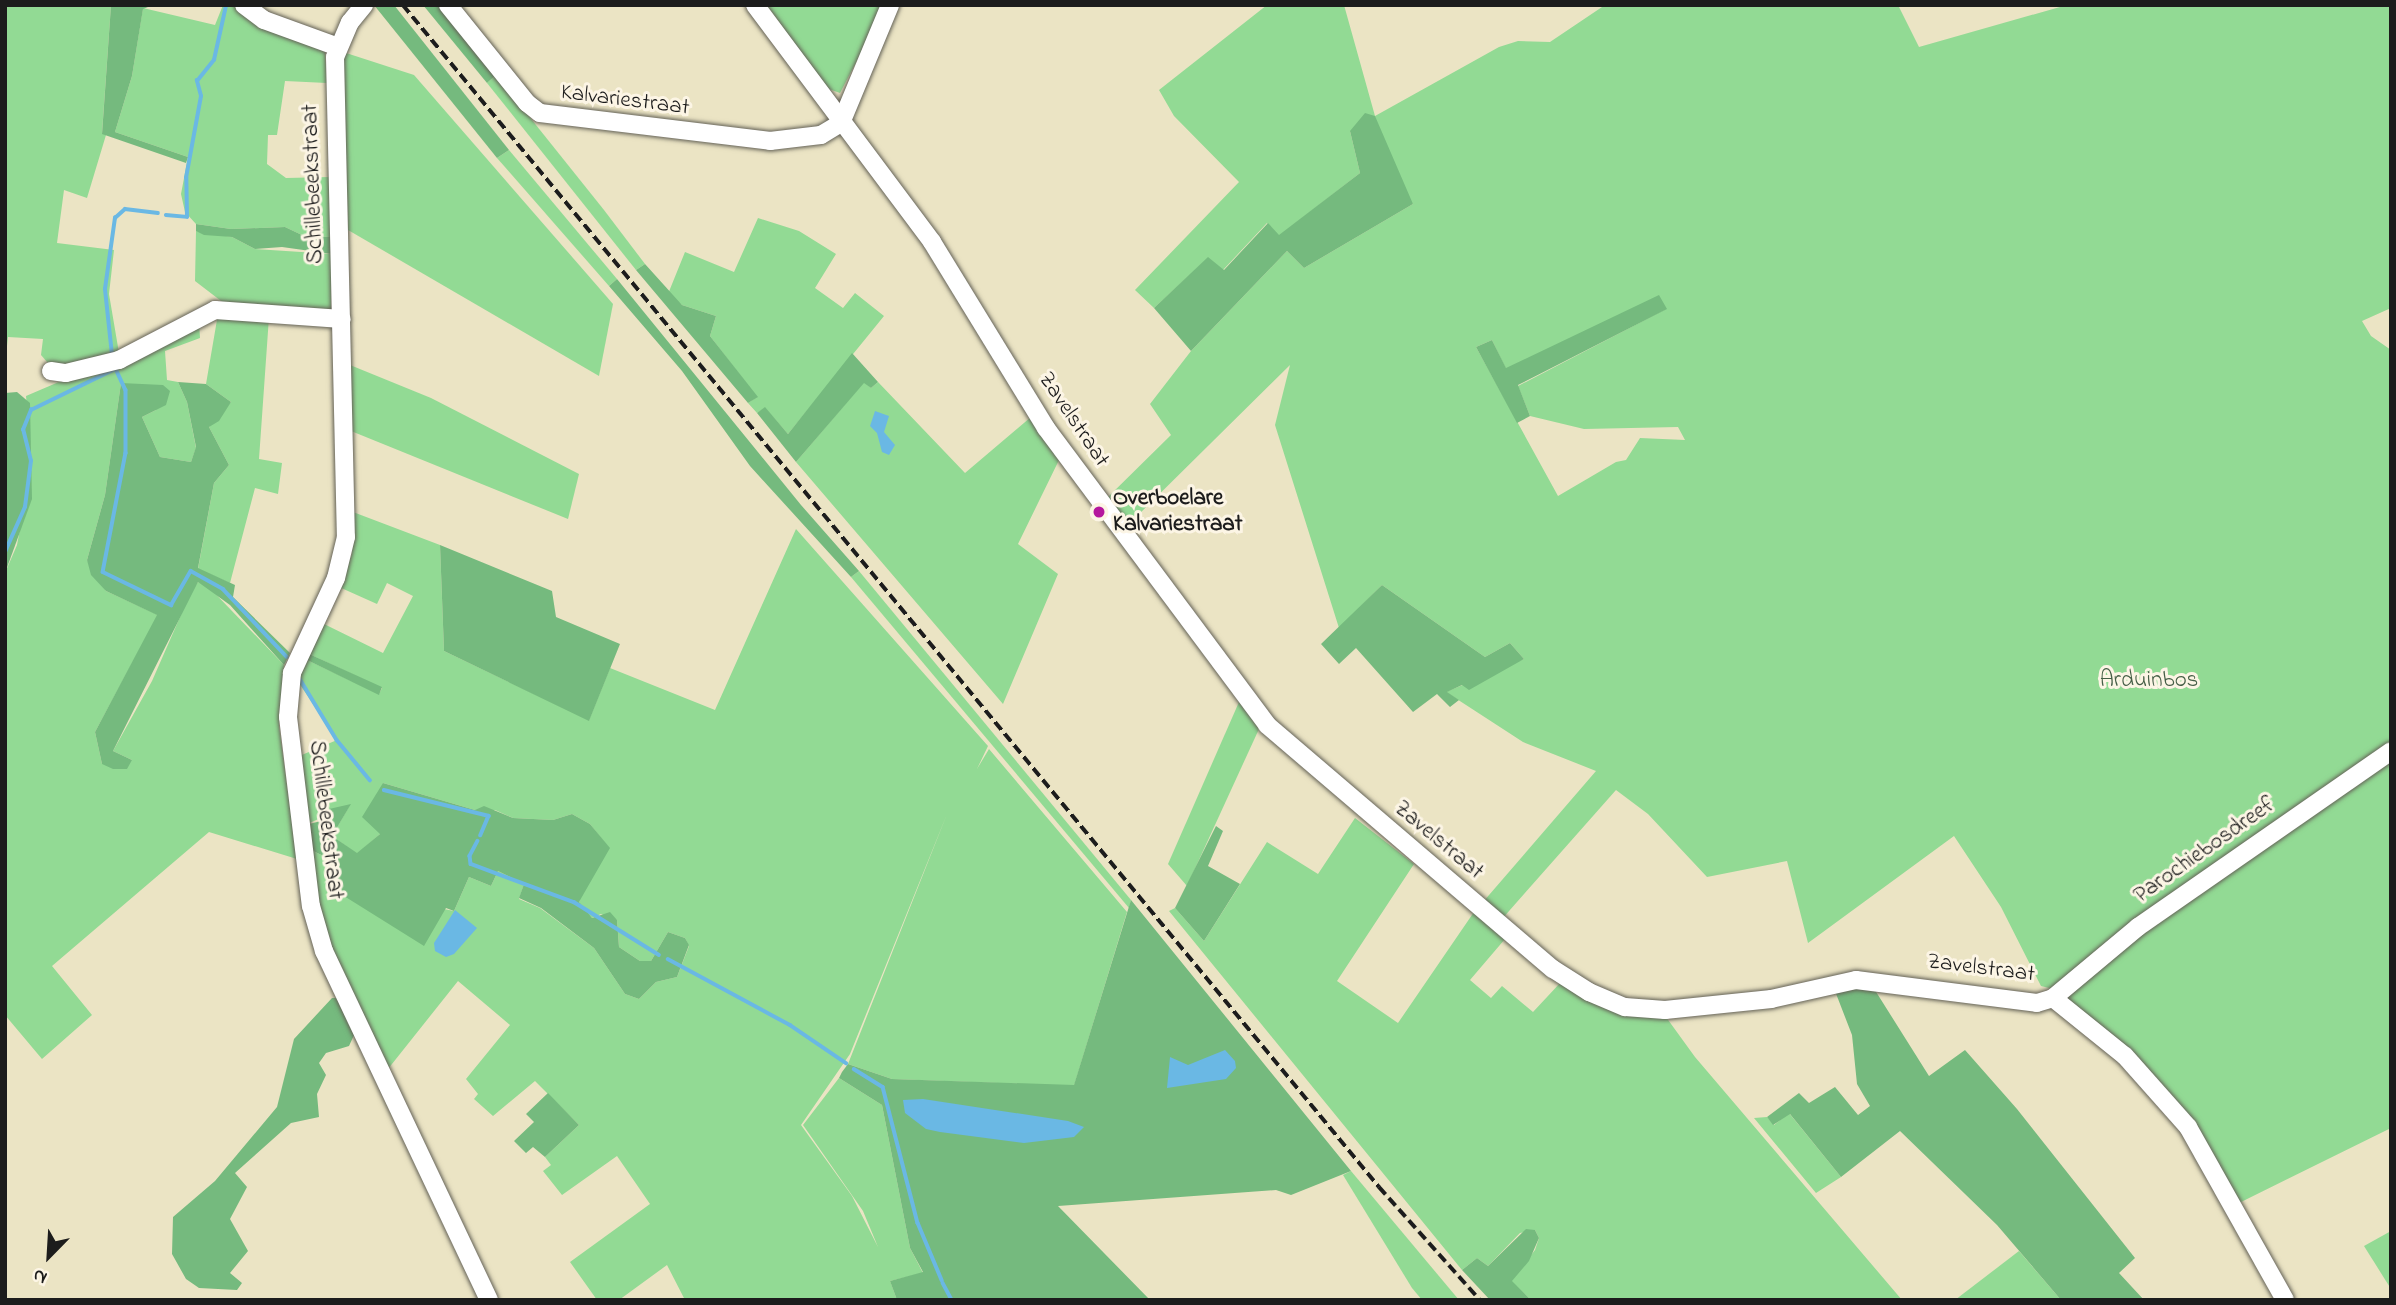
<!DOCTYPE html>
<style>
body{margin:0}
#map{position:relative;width:2396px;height:1305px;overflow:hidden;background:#ebe4c4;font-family:"Indie Flower",sans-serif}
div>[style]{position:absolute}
.green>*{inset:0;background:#92da94}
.forest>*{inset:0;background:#75ba7e}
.water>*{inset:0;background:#6ab8e4}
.stream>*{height:3.5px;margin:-1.75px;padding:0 1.75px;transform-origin:1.75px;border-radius:1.75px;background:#6ab8e4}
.roads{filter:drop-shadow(0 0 2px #646257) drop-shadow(0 0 2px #646257)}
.minor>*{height:18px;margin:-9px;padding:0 9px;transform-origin:9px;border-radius:9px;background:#fff}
.rail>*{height:3.5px;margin-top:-1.75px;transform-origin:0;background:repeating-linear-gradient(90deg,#1c1c1c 0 10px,transparent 0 15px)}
.dots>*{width:19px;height:19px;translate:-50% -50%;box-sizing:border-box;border:4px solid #fcf5e5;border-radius:50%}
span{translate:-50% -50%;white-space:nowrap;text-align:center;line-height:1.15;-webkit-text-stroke:6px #fcf5e5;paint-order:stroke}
.street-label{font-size:23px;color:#1c1c1c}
.poi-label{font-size:23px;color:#1c1c1c;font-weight:700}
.left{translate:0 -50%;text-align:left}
.park-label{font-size:23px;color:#455e46}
.frame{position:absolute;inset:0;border:7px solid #1c1c1c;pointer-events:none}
.north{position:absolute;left:14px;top:1221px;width:70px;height:70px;-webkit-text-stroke:5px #fcf5e5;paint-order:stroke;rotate:204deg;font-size:19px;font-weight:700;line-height:28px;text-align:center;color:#1c1c1c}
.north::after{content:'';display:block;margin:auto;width:24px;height:32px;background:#1c1c1c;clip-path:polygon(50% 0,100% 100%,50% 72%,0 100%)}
</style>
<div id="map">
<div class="green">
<div style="clip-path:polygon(5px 5px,111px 5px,102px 133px,106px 135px,87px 198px,64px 190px,57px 243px,114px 250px,109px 294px,119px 353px,62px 367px,48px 363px,41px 355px,43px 339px,8px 337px,5px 364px)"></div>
<div style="clip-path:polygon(223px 5px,237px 5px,325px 52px,327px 83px,285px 81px,277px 135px,268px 135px,267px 164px,286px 178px,330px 177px,331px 237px,304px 236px,285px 227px,231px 229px,196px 224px,185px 212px,181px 194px,188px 157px,115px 132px,132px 76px,143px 8px,215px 25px)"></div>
<div style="clip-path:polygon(767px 5px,886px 5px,840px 93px,826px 88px)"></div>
<div style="clip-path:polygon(evenodd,1267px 5px,1344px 5px,1375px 116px,1499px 47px,1518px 41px,1550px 42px,1605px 5px,1898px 5px,1919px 47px,2067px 5px,2391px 5px,2391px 308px,2362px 321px,2371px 336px,2391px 350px,2391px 1128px,2235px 1205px,2198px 1133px,2049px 988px,2041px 986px,2001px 907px,1954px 836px,1808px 943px,1787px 861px,1707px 877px,1648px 814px,1616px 790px,1502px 919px,1483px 902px,1596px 771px,1523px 742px,1446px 692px,1524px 659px,1510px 643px,1485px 657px,1382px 585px,1339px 628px,1275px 425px,1290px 365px,1125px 528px,1104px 501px,1171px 435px,1150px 404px,1191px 351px,1287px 251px,1304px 268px,1413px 204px,1350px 131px,1360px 173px,1279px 236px,1267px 223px,1223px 270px,1208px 258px,1154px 308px,1135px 290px,1239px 182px,1174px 116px,1159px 90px,1267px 5px,1666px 309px,1518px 386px,1530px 416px,1584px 429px,1678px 427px,1685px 440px,1640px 438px,1626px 460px,1616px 462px,1558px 496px,1476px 347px,1492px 340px,1506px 369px,1666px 309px)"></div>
<div style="clip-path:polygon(343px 52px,414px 75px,613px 304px,599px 376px,348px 230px)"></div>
<div style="clip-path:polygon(496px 75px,604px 210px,645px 264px,636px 270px,487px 83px)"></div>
<div style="clip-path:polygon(509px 150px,617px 279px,609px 286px,497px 158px)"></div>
<div style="clip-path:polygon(758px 218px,799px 231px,836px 254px,815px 288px,843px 308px,855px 293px,884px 316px,788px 434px,765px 408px,757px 413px,748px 403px,757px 397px,710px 336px,716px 316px,682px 305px,668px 294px,685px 252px,734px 272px)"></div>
<div style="clip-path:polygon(196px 231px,232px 237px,255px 249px,332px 254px,331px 311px,225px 304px,195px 281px)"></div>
<div style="clip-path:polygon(218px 314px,269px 317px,259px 459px,282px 463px,278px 494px,255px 488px,230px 583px,198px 569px,214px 483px,229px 465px,209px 427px,231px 402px,206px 384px)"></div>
<div style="clip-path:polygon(199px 322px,200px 338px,165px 351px,167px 380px,178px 382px,187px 402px,196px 448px,191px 462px,160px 457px,142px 417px,156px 410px,121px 383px,105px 495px,87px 560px,106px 591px,158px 615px,95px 732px,102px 764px,132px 760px,113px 751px,152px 681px,191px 592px,198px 582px,207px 585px,284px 665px,279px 726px,297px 859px,209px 832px,52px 966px,92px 1015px,42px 1059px,5px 1015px,5px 573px,17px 545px,32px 466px,26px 396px)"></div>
<div style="clip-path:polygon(350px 365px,431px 398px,579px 474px,568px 519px,351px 431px)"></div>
<div style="clip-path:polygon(864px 382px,871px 388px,878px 382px,965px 473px,1031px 417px,1060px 458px,1018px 544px,1058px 574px,1003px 704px,796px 462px)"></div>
<div style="clip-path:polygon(353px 512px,440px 545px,444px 651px,589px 720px,610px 668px,715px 710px,796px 529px,988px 746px,977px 769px,989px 749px,1127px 912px,1074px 1086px,892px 1079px,848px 1064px,947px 814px,850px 1054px,801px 1125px,852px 1196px,878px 1247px,863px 1211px,803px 1125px,839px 1078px,882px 1105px,910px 1248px,923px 1273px,890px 1281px,884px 1264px,897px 1300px,685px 1300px,667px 1265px,619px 1300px,597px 1300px,570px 1262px,650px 1204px,617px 1156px,562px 1195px,543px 1171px,551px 1165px,545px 1157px,579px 1125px,535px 1081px,493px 1116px,474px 1099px,478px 1094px,466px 1079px,510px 1025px,458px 981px,388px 1069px,324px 931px,309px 849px,340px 864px,328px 886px,454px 911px,469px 877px,491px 886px,498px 871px,524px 884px,519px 899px,540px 908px,594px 948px,625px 994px,639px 999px,656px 982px,677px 977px,689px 946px,685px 938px,668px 932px,651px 961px,640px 961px,619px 947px,617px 920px,601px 914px,592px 918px,585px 912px,579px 902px,582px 891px,609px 848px,590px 824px,572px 814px,553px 820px,513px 818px,495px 810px,475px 810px,383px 783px,380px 834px,357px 854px,332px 836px,350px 805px,305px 825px,297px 757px,337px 740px,297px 680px,305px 659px,379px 694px,382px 688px,307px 653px,322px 623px,383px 653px,413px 596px,387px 583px,377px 604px,339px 587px,352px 554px)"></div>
<div style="clip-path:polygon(859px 571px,1131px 900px,1129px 908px,851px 577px)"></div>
<div style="clip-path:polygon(1239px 702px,1259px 729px,1187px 886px,1168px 864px)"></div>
<div style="clip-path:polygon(1355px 818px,1414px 864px,1337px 981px,1398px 1023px,1474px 912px,1505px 939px,1470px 980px,1491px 998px,1502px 986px,1533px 1012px,1561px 982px,1666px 1017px,1695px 1057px,1902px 1300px,1531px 1300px,1511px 1281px,1535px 1250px,1539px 1238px,1535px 1230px,1520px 1233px,1488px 1266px,1477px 1258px,1462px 1270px,1169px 911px,1175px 908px,1204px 941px,1267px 842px,1318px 874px)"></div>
<div style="clip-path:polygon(1789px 1113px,1841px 1177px,1816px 1193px,1754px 1118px,1767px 1117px,1774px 1125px)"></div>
<div style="clip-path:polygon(1351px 1171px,1459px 1300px,1422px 1300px,1412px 1288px,1343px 1175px)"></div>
<div style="clip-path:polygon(2391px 1231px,2391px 1289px,2364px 1246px)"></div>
<div style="clip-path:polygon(2019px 1251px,2061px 1300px,1955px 1300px)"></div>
</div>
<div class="forest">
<div style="clip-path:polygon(111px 5px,153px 5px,143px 9px,132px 76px,115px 132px,188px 157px,186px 163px,102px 134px)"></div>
<div style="clip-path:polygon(374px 5px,394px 5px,509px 150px,497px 158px)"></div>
<div style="clip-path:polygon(423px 5px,440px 5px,496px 75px,487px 83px)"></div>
<div style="clip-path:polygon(1365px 113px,1375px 116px,1413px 204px,1304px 268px,1287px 251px,1191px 351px,1154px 308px,1208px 257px,1224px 270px,1268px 223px,1279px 235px,1360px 173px,1350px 131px)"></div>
<div style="clip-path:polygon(196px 224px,231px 229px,285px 227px,304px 236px,331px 237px,332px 254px,282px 247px,255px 249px,232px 237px,204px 235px,196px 231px)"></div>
<div style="clip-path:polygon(645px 264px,682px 305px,716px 316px,710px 336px,758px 397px,748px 403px,636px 270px)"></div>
<div style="clip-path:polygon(617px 279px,801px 505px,859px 571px,851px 577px,750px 466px,682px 371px,609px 286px)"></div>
<div style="clip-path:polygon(1659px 295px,1667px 309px,1518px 385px,1530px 416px,1517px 423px,1476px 347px,1492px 340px,1506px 368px)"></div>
<div style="clip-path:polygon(852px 353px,878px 382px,871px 388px,864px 383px,796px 462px,757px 413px,765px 407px,788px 434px)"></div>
<div style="clip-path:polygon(178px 382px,206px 384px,231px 402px,219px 421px,209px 427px,229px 465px,214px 483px,198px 568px,235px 585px,233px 597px,290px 653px,284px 665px,230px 605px,198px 582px,113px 751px,132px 760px,127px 769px,113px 769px,102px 764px,95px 732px,157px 615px,106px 591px,91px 575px,87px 560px,105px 495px,121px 383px,163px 385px,170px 391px,166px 405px,142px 417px,160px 457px,191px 462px,196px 447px,187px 402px)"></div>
<div style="clip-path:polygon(17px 392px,30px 403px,32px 499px,5px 573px,5px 393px)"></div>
<div style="clip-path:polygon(440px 545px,552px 591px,556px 617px,620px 644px,589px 721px,444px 651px)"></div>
<div style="clip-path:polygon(1382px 585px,1485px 657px,1510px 643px,1524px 659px,1469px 690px,1462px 685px,1447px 692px,1459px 700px,1450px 707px,1437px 694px,1413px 712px,1356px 648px,1339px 664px,1321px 644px)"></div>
<div style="clip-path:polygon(307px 653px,382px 687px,379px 695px,305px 659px)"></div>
<div style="clip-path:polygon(383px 783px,475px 810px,484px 806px,513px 818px,553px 820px,572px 814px,590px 824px,610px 848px,579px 902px,592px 918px,610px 912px,617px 920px,619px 947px,640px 961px,651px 961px,668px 932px,685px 938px,689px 945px,677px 977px,656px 982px,639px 999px,625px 994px,594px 948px,541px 908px,519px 898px,524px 884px,498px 871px,491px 886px,469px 877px,454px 911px,446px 908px,424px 946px,328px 886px,340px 864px,309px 849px,305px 825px,321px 821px,329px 809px,351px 804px,332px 836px,357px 853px,380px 834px,362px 817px)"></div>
<div style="clip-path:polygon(1216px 826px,1223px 831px,1208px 866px,1240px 884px,1204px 941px,1175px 908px)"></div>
<div style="clip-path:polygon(1131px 900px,1351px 1171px,1291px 1195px,1276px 1190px,1058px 1206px,1150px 1300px,897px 1300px,890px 1281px,923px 1272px,910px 1248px,882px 1105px,839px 1078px,842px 1072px,848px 1064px,892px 1079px,1074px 1085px)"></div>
<div style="clip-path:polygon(1873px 987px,1929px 1076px,1965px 1050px,2017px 1109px,2135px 1258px,2119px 1273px,2144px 1300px,2061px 1300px,1997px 1225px,1900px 1131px,1841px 1177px,1790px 1114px,1773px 1125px,1767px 1117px,1799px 1093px,1809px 1103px,1835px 1087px,1858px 1115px,1870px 1106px,1857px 1084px,1852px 1035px,1835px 991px)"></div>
<div style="clip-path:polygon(332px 998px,337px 998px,355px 1033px,349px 1046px,326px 1053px,319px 1063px,326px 1075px,317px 1094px,319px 1117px,291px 1123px,235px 1173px,247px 1187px,230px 1219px,248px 1251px,230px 1273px,242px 1283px,237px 1290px,199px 1288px,186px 1279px,172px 1254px,173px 1217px,215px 1181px,277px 1107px,294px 1039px)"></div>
<div style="clip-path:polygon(548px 1093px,579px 1125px,545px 1157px,533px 1147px,526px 1153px,514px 1141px,534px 1122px,526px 1114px)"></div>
<div style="clip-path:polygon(1526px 1229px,1535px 1230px,1539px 1238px,1529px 1261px,1512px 1281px,1531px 1300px,1490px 1300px,1462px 1270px,1477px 1258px,1488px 1266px)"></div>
</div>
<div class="water">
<div style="clip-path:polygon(875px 411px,889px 416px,884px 432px,895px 445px,889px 455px,882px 452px,877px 433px,870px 426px)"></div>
<div style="clip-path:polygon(455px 910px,477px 928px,454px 954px,446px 957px,435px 951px,434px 943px)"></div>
<div style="clip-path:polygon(1225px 1050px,1235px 1061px,1236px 1068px,1226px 1079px,1167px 1088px,1170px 1057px,1188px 1065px)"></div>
<div style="clip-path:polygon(923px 1099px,1068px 1121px,1084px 1127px,1074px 1137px,1024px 1143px,940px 1132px,926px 1129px,905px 1113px,903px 1100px)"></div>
</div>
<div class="stream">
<div style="left:166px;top:215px;width:21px;rotate:5deg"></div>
<div style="left:187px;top:217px;width:39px;rotate:-91deg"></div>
<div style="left:186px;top:178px;width:83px;rotate:-79.6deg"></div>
<div style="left:201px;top:96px;width:16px;rotate:-105deg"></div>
<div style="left:197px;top:81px;width:27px;rotate:-51deg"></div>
<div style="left:214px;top:60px;width:55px;rotate:-77.5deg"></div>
<div style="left:112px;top:355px;width:66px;rotate:-96.1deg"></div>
<div style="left:105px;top:289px;width:72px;rotate:-82deg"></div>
<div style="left:115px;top:218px;width:13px;rotate:-42deg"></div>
<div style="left:125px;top:209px;width:33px;rotate:7deg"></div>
<div style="left:116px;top:369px;width:23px;rotate:65deg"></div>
<div style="left:126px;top:390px;width:63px;rotate:90deg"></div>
<div style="left:126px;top:453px;width:121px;rotate:100.9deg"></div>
<div style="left:103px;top:572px;width:76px;rotate:25.9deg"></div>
<div style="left:171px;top:605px;width:39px;rotate:-60deg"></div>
<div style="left:191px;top:571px;width:37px;rotate:29deg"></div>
<div style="left:223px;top:589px;width:93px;rotate:46.7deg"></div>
<div style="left:5px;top:552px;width:49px;rotate:-66deg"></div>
<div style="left:25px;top:507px;width:46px;rotate:-82.6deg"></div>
<div style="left:31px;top:461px;width:32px;rotate:-104deg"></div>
<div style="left:23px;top:430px;width:22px;rotate:-68deg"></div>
<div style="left:31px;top:410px;width:91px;rotate:-26deg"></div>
<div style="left:300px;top:679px;width:71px;rotate:58.8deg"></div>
<div style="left:337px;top:740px;width:52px;rotate:50.5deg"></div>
<div style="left:384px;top:790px;width:108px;rotate:13.9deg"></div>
<div style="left:489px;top:816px;width:21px;rotate:113deg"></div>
<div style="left:478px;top:841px;width:17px;rotate:118deg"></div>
<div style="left:470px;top:856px;width:8px;rotate:83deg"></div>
<div style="left:471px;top:864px;width:110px;rotate:20.3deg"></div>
<div style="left:574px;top:902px;width:100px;rotate:31.9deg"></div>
<div style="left:668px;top:959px;width:139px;rotate:28.4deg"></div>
<div style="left:790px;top:1025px;width:68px;rotate:34.2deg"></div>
<div style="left:854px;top:1069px;width:34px;rotate:32deg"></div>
<div style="left:883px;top:1087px;width:140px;rotate:75.6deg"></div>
<div style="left:918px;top:1223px;width:62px;rotate:67.2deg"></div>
<div style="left:943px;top:1283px;width:19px;rotate:62deg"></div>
</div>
<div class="roads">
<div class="minor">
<div style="left:244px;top:5px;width:25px;rotate:37deg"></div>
<div style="left:264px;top:20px;width:79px;rotate:20deg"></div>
<div style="left:364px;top:5px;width:22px;rotate:129deg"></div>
<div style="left:350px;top:22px;width:38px;rotate:113deg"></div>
<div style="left:335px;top:57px;width:480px;rotate:88.7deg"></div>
<div style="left:346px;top:537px;width:42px;rotate:103.7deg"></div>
<div style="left:336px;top:578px;width:105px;rotate:114.9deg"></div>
<div style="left:292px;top:673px;width:44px;rotate:95.2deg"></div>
<div style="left:288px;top:717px;width:190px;rotate:83.1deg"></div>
<div style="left:311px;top:906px;width:47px;rotate:73.9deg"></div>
<div style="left:324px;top:951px;width:386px;rotate:64.7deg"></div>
<div style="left:448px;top:5px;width:126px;rotate:51.1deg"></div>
<div style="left:527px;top:103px;width:16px;rotate:38deg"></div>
<div style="left:540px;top:113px;width:232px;rotate:6.9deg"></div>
<div style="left:770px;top:141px;width:51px;rotate:-6.7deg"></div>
<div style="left:821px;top:135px;width:23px;rotate:-31deg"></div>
<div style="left:841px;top:123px;width:128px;rotate:-67.4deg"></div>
<div style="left:755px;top:5px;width:296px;rotate:53.2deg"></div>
<div style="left:932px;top:242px;width:218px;rotate:58.5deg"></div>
<div style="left:1046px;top:428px;width:370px;rotate:53.3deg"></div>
<div style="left:1267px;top:725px;width:376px;rotate:40.5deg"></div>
<div style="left:1553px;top:969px;width:43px;rotate:32.6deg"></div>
<div style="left:1589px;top:992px;width:39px;rotate:23deg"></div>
<div style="left:1625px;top:1007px;width:40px;rotate:4.3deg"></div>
<div style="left:1665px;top:1010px;width:107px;rotate:-5.9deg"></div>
<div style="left:1771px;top:999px;width:87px;rotate:-12.6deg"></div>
<div style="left:1856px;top:980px;width:182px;rotate:7.2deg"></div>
<div style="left:2037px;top:1003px;width:17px;rotate:-17deg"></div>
<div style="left:51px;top:371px;width:15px;rotate:8deg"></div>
<div style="left:66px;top:373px;width:55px;rotate:-13.8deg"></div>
<div style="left:119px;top:360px;width:108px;rotate:-27.5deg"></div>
<div style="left:215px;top:310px;width:127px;rotate:4.1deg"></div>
<div style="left:2053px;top:998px;width:111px;rotate:-39.9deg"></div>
<div style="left:2138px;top:927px;width:308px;rotate:-34.8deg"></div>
<div style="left:2053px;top:998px;width:92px;rotate:38.9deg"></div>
<div style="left:2125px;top:1056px;width:95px;rotate:48.4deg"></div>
<div style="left:2188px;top:1127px;width:198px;rotate:60.7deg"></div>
</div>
</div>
<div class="rail">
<div style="left:403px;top:5px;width:1533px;rotate:50.45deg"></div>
<div style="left:1379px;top:1187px;width:152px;rotate:48.2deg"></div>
</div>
<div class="dots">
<div style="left:1099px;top:512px;background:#b5179e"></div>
</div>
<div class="street-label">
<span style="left:625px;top:101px;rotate:7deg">Kalvariestraat</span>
<span style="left:314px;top:184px;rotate:-92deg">Schillebeekstraat</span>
<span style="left:1073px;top:420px;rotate:56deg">Zavelstraat</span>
<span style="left:325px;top:820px;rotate:83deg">Schillebeekstraat</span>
<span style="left:1438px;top:841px;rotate:40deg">Zavelstraat</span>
<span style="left:2205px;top:851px;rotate:-35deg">Parochiebosdreef</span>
<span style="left:1981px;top:969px;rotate:7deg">Zavelstraat</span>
</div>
<div class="poi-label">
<span class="left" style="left:1113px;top:512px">Overboelare<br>Kalvariestraat</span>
</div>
<div class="park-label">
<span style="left:2149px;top:681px">Arduinbos</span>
</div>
<div class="frame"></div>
<div class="north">N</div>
</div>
